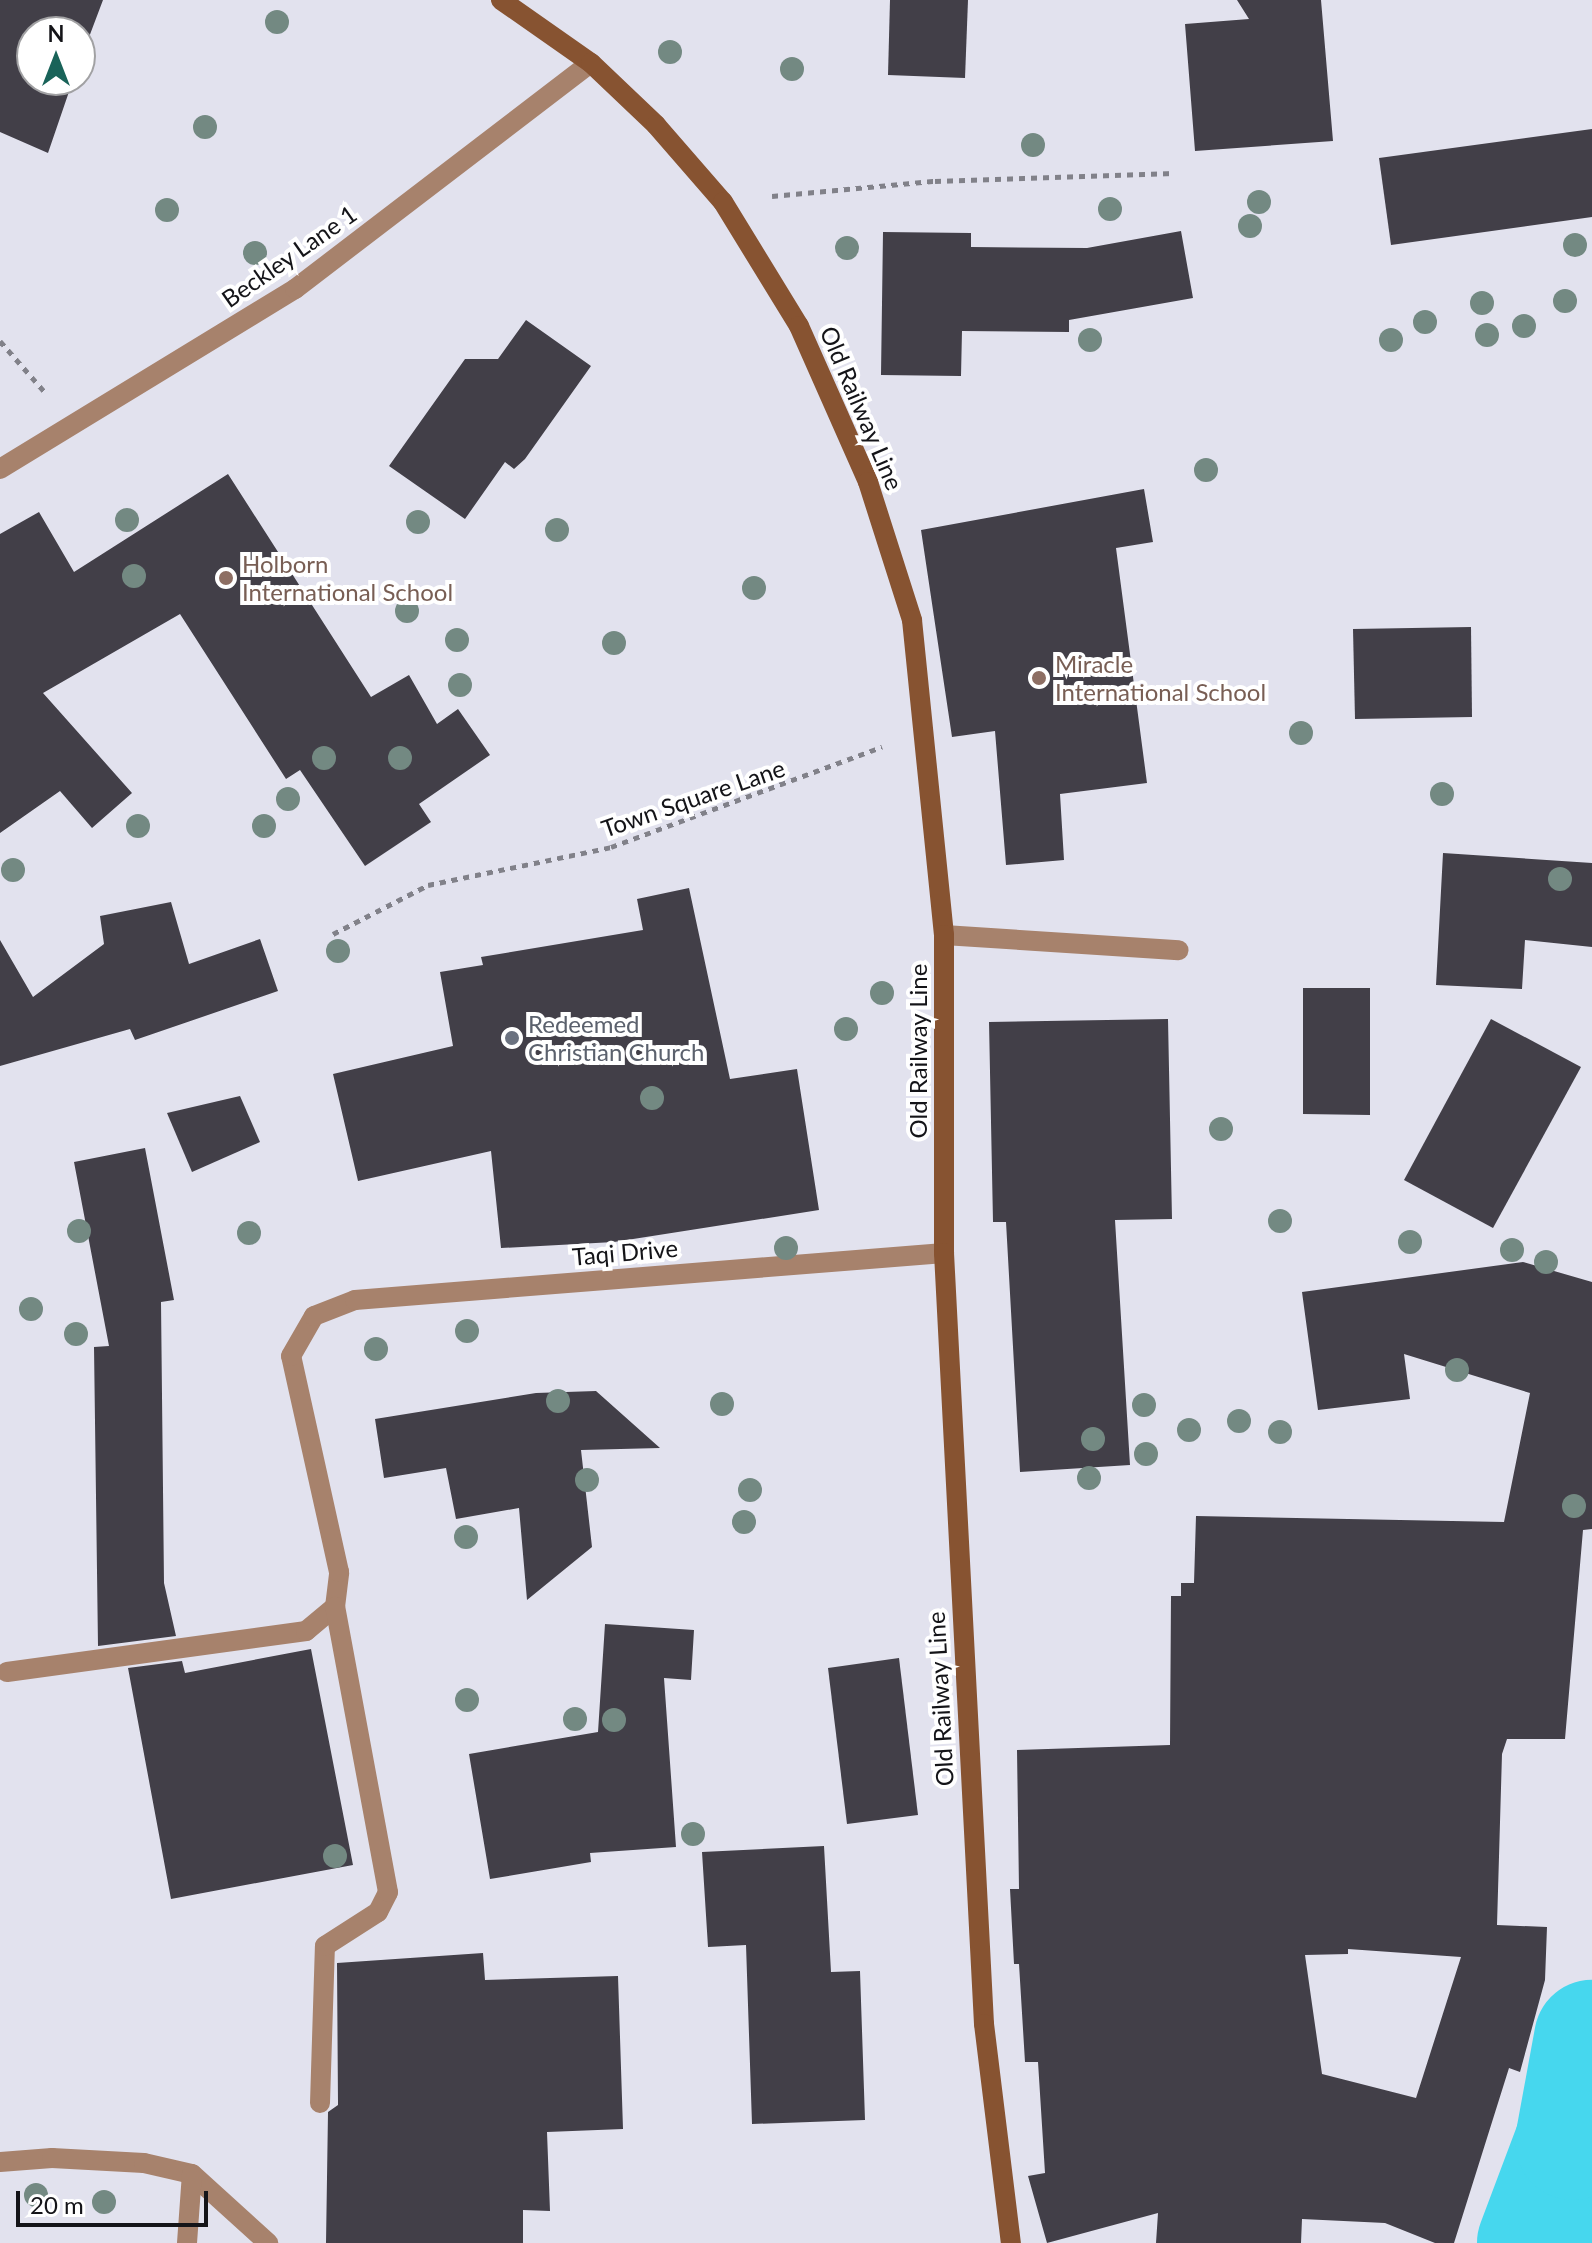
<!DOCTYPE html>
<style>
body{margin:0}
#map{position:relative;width:1592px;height:2243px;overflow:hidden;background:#e2e2ee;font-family:Lato,sans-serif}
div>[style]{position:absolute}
.river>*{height:116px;margin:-58px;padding:0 58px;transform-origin:58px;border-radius:58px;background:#46d7ee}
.building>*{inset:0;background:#423f48}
.path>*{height:5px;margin-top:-2.5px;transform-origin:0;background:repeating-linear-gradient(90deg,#818189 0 6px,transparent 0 12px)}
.street>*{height:20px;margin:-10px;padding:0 10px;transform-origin:10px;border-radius:10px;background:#a7826c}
.secondary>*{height:20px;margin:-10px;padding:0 10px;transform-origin:10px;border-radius:10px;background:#875331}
.trees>*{width:24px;height:24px;margin:-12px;border-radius:50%;background:#738982}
.dots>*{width:22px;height:22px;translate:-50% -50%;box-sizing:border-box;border:4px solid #fff;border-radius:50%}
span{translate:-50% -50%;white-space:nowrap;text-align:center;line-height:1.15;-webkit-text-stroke:8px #fff;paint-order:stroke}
.street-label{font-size:24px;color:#141418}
.education-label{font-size:24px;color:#785e54}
.left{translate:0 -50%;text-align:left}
.worship-label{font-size:24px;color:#5b616d}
.north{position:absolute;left:16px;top:16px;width:80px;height:80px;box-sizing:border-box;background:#fff;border:2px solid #a1a1a3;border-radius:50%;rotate:0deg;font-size:22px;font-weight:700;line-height:32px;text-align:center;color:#141418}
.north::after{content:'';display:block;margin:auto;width:28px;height:36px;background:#196359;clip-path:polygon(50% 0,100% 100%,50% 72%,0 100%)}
.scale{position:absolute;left:16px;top:2191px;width:192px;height:36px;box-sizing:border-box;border:4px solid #141418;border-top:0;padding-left:10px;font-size:24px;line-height:28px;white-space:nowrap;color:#141418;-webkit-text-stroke:6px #fff;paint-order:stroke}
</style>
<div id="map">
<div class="river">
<div style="left:1535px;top:2243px;width:108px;rotate:-69.4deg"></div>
<div style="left:1573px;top:2142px;width:106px;rotate:-79.6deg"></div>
</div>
<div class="building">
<div style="clip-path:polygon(0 0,103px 0,80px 61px,80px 32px,32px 32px,32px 80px,73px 80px,48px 153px,0 132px)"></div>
<div style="clip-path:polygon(890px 0,968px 0,965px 78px,888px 75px)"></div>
<div style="clip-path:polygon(1237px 0,1321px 0,1333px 141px,1195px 151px,1185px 24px,1249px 19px)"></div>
<div style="clip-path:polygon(1592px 129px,1592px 217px,1391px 245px,1379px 158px)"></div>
<div style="clip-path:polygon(1181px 231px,1193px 298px,1069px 320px,1069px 332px,962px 331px,961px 376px,881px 375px,883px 232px,971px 233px,971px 247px,1087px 248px)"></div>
<div style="clip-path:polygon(526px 320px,591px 366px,525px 459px,514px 469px,505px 462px,465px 519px,389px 466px,465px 359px,498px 359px)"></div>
<div style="clip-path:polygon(228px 474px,371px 697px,409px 675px,437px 724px,458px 709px,490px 755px,419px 804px,431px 822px,365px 866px,300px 770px,286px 779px,180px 614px,43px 693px,132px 793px,92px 828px,60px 791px,0 833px,0 534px,39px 512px,74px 572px)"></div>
<div style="clip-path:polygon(1144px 489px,1153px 542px,1116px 548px,1147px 783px,1060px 794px,1064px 860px,1006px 865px,995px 731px,952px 737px,921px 530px)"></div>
<div style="clip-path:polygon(1471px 627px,1472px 717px,1355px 719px,1353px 629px)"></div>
<div style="clip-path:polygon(1443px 853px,1592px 863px,1592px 947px,1525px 940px,1522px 989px,1436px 985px)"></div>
<div style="clip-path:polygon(689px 888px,730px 1079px,797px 1069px,819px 1210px,614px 1242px,501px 1248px,491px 1151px,358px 1181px,333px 1074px,453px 1046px,440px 972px,483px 965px,481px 957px,643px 930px,637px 899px)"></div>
<div style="clip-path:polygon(171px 902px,189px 964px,260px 939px,278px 991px,135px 1040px,130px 1029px,0 1066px,0 940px,33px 997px,104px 944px,100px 916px)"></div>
<div style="clip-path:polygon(1303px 988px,1370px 988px,1370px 1115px,1303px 1114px)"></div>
<div style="clip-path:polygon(1168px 1019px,1172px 1219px,1115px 1220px,1130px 1465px,1020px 1472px,1006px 1222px,993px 1222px,989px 1022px)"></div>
<div style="clip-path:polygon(1491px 1019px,1581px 1067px,1493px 1228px,1404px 1180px)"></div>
<div style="clip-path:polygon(240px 1096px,260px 1142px,192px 1172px,167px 1113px)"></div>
<div style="clip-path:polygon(145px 1148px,174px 1300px,161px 1302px,164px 1583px,176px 1636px,98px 1646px,94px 1347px,109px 1346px,74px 1162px)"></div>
<div style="clip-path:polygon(evenodd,1523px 1262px,1592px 1282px,1592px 1529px,1583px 1530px,1565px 1739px,1507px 1739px,1502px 1754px,1497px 1925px,1547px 1927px,1545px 1980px,1520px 2072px,1509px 2068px,1454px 2243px,1435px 2243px,1385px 2223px,1302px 2219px,1301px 2243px,1156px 2243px,1158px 2213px,1047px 2243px,1028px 2176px,1045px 2173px,1038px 2062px,1025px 2062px,1019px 1964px,1014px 1964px,1010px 1889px,1019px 1889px,1017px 1750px,1170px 1745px,1171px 1596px,1181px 1596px,1181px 1583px,1194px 1583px,1196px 1516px,1504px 1522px,1530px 1393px,1404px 1354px,1410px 1399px,1318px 1410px,1302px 1292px,1523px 1262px,1348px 1949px,1461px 1957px,1416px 2098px,1322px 2074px,1305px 1955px,1348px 1954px,1348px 1949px)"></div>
<div style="clip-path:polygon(596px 1391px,660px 1448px,581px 1450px,592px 1547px,527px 1600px,519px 1508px,456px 1519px,446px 1468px,384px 1478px,375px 1419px,536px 1393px)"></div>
<div style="clip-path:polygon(605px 1624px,694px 1630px,691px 1680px,664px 1678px,676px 1847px,590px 1853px,591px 1862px,490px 1879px,469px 1754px,598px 1732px)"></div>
<div style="clip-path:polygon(311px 1649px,353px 1865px,171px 1899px,128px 1668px,182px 1661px,185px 1673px)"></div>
<div style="clip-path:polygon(899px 1658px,918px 1815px,847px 1824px,828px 1668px)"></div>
<div style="clip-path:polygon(824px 1846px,831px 1972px,860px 1971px,865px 2120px,752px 2124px,746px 1945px,708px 1947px,702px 1852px)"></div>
<div style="clip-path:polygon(483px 1953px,485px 1980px,618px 1976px,623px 2129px,547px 2132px,550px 2211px,523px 2210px,523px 2243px,326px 2243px,328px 2112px,338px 2105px,337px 1963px)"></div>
</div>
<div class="path">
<div style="left:772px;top:196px;width:164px;rotate:-5.3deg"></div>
<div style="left:935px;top:181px;width:239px;rotate:-1.9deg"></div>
<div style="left:0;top:341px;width:67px;rotate:48.7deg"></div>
<div style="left:333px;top:934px;width:107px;rotate:-27.3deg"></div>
<div style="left:428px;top:885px;width:187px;rotate:-11.7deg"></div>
<div style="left:611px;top:847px;width:289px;rotate:-20.3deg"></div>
</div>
<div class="street">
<div style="left:0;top:469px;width:346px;rotate:-31.4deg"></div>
<div style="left:295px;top:289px;width:372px;rotate:-37.4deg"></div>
<div style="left:944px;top:935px;width:235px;rotate:3.7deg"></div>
<div style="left:7px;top:1672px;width:302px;rotate:-7.8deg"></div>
<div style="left:306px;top:1631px;width:38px;rotate:-40deg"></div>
<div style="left:335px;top:1607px;width:35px;rotate:-83deg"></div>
<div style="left:339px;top:1572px;width:221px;rotate:-102.5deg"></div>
<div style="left:291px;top:1356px;width:46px;rotate:-60.1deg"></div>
<div style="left:314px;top:1316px;width:44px;rotate:-21.3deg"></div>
<div style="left:355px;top:1300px;width:591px;rotate:-4.56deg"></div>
<div style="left:320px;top:2103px;width:157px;rotate:-88.2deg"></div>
<div style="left:325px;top:1946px;width:63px;rotate:-32.7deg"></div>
<div style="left:378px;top:1912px;width:22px;rotate:-63deg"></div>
<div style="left:388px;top:1892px;width:290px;rotate:-100.5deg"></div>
<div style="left:0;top:2162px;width:52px;rotate:-4.4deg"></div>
<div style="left:52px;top:2158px;width:92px;rotate:3.1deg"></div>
<div style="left:144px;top:2163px;width:49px;rotate:12.9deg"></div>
<div style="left:192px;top:2174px;width:103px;rotate:42.2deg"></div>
<div style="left:187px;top:2243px;width:69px;rotate:-85.9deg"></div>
</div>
<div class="secondary">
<div style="left:501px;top:0;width:110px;rotate:35deg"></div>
<div style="left:591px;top:63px;width:90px;rotate:43.6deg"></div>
<div style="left:656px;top:125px;width:102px;rotate:49deg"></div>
<div style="left:723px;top:202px;width:145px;rotate:58.5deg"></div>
<div style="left:799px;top:326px;width:171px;rotate:66.1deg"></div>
<div style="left:868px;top:482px;width:145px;rotate:72.3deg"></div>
<div style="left:912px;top:620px;width:317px;rotate:84.2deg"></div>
<div style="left:944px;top:935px;width:318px;rotate:90deg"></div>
<div style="left:944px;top:1253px;width:772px;rotate:87.03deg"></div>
<div style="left:984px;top:2024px;width:221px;rotate:83deg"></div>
</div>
<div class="trees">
<div style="left:277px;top:22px"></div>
<div style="left:670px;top:52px"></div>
<div style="left:792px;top:69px"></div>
<div style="left:205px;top:127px"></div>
<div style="left:1033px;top:145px"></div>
<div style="left:1259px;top:202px"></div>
<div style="left:1110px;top:209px"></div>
<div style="left:167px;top:210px"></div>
<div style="left:1250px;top:226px"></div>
<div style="left:1575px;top:245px"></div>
<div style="left:847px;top:248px"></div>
<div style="left:255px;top:253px"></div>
<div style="left:1565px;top:301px"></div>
<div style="left:1482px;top:303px"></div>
<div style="left:1425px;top:322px"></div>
<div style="left:1524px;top:326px"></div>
<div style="left:1487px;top:335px"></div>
<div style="left:1090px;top:340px"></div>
<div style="left:1391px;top:340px"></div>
<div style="left:1206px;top:470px"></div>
<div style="left:127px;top:520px"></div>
<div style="left:418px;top:522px"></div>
<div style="left:557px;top:530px"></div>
<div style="left:134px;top:576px"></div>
<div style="left:754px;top:588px"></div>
<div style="left:407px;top:611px"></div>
<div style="left:457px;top:640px"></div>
<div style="left:614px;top:643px"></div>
<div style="left:460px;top:685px"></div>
<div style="left:1301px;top:733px"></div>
<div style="left:324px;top:758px"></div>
<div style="left:400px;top:758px"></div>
<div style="left:1442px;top:794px"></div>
<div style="left:288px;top:799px"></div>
<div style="left:138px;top:826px"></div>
<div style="left:264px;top:826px"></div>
<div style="left:13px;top:870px"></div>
<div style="left:1560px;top:879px"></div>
<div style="left:338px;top:951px"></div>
<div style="left:882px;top:993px"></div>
<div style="left:846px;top:1029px"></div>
<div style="left:652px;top:1098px"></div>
<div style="left:1221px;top:1129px"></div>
<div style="left:1280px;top:1221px"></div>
<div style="left:79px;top:1231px"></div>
<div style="left:249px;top:1233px"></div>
<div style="left:1410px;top:1242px"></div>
<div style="left:786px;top:1248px"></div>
<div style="left:1512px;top:1250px"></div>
<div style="left:1546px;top:1262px"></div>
<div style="left:31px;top:1309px"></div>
<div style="left:467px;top:1331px"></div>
<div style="left:76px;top:1334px"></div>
<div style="left:376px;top:1349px"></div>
<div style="left:1457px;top:1370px"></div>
<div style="left:558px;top:1401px"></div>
<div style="left:722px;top:1404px"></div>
<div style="left:1144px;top:1405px"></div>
<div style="left:1239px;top:1421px"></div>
<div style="left:1189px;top:1430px"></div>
<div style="left:1280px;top:1432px"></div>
<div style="left:1093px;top:1439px"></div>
<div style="left:1146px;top:1454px"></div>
<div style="left:1089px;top:1478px"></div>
<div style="left:587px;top:1480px"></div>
<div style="left:750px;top:1490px"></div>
<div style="left:1574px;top:1506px"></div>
<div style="left:744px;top:1522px"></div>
<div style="left:466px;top:1537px"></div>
<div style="left:467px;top:1700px"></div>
<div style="left:575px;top:1719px"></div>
<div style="left:614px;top:1720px"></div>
<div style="left:693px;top:1834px"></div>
<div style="left:335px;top:1856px"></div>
<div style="left:36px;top:2195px"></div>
<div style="left:104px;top:2202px"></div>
</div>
<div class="dots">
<div style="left:226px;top:578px;background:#8d6e63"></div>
<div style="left:1039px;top:678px;background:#8d6e63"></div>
<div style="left:512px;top:1038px;background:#6b7280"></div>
</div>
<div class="street-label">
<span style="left:289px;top:256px;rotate:-35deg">Beckley Lane 1</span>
<span style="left:862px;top:408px;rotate:67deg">Old Railway Line</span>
<span style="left:693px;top:798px;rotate:-19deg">Town Square Lane</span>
<span style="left:918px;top:1051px;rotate:-90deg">Old Railway Line</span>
<span style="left:625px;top:1252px;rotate:-5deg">Taqi Drive</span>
<span style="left:940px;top:1699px;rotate:-93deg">Old Railway Line</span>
</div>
<div class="education-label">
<span class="left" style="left:242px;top:578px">Holborn<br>International School</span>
<span class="left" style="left:1055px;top:678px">Miracle<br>International School</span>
</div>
<div class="worship-label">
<span class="left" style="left:528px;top:1038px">Redeemed<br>Christian Church</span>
</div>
<div class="north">N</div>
<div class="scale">20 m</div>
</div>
